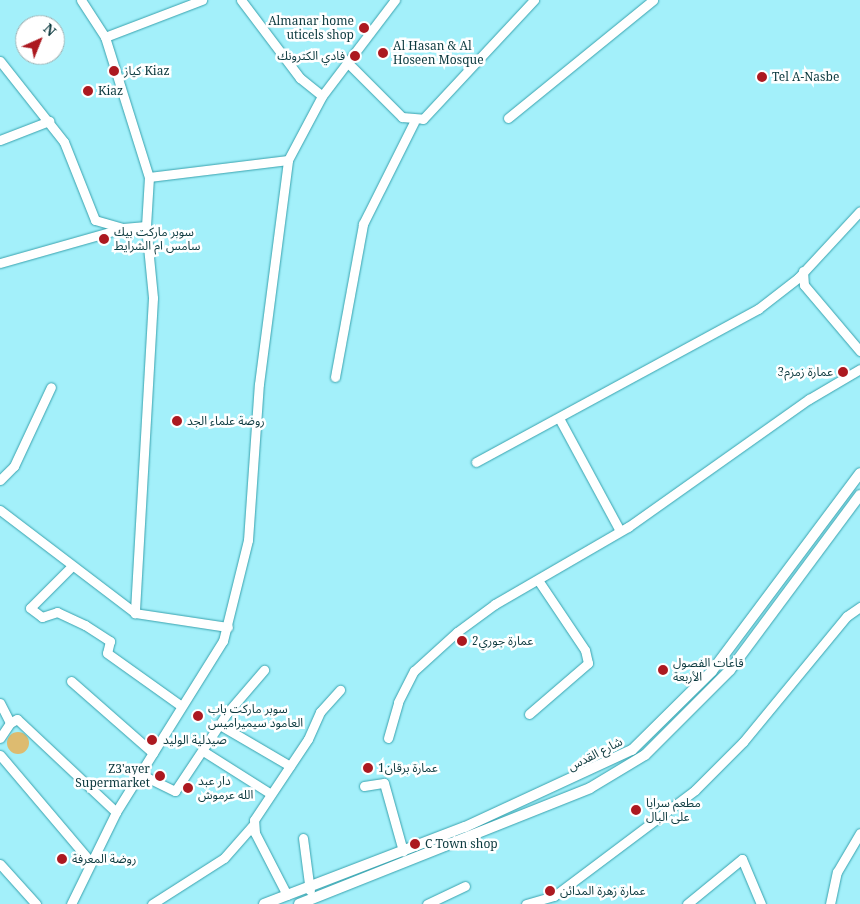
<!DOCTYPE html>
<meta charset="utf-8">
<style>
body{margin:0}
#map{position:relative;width:860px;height:904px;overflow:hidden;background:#a3f0fa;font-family:"Noto Serif","Noto Sans Arabic",serif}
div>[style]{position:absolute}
.green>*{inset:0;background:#ddbb70}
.round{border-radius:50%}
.roads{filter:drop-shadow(0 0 1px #38a2ae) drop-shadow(0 0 1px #38a2ae)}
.minor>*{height:9px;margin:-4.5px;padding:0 4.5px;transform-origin:4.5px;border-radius:4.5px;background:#fff}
.major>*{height:10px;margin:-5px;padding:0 5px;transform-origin:5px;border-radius:5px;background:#fff}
.dots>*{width:14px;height:14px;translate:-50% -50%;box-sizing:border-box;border:2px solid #fff;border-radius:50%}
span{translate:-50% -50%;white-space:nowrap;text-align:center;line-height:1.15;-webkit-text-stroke:5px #fff;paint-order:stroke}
.poi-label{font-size:12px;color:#0b393e}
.right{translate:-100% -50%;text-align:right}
.left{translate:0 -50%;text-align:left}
.street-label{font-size:12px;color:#0b393e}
.north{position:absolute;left:15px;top:15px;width:50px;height:50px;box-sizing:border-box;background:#fff;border:1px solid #9db0b2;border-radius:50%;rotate:44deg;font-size:14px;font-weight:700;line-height:20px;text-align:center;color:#0b393e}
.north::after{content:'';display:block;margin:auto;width:18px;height:22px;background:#ac1920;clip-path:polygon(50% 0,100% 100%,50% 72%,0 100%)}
</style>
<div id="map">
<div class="green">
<div class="round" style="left:7px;top:732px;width:22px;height:22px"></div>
</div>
<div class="roads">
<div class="minor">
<div style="left:81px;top:0;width:44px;rotate:57deg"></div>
<div style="left:105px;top:37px;width:147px;rotate:72.6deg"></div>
<div style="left:149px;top:177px;width:140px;rotate:-7deg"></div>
<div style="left:241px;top:0;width:98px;rotate:52.9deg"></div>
<div style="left:300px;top:78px;width:28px;rotate:39deg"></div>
<div style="left:105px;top:37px;width:104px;rotate:-20.9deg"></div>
<div style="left:0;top:61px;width:103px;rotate:51.7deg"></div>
<div style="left:64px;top:142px;width:84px;rotate:68.3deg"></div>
<div style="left:95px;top:220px;width:29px;rotate:16deg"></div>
<div style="left:123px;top:228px;width:23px;rotate:-5deg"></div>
<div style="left:347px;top:62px;width:78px;rotate:45deg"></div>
<div style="left:402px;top:117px;width:21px;rotate:5deg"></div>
<div style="left:423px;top:119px;width:163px;rotate:-47deg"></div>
<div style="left:508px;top:118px;width:187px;rotate:-39.1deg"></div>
<div style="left:0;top:140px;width:53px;rotate:-21.2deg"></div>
<div style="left:149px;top:177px;width:49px;rotate:93.5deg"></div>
<div style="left:146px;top:226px;width:72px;rotate:84.4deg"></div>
<div style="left:153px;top:298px;width:316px;rotate:93.3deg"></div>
<div style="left:135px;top:613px;width:94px;rotate:8.6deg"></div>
<div style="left:0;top:263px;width:125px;rotate:-15.8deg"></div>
<div style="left:803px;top:271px;width:14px;rotate:86deg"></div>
<div style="left:804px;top:285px;width:87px;rotate:49.7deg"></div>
<div style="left:335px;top:377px;width:156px;rotate:-79.6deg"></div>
<div style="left:363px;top:224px;width:114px;rotate:-63.4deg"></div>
<div style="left:559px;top:418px;width:128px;rotate:61.6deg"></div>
<div style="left:476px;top:462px;width:321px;rotate:-28.5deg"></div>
<div style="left:758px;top:309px;width:51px;rotate:-37.8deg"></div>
<div style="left:798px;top:278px;width:91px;rotate:-47.2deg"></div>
<div style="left:0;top:480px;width:20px;rotate:-45deg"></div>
<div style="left:14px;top:466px;width:87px;rotate:-64.9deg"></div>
<div style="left:0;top:510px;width:170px;rotate:37.3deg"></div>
<div style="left:72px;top:566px;width:59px;rotate:135deg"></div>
<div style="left:30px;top:608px;width:15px;rotate:37deg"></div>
<div style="left:42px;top:617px;width:16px;rotate:-18deg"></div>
<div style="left:57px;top:612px;width:31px;rotate:25deg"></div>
<div style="left:85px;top:625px;width:30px;rotate:33deg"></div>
<div style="left:110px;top:641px;width:12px;rotate:104deg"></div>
<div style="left:107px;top:653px;width:90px;rotate:35.5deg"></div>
<div style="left:71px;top:681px;width:109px;rotate:41.3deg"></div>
<div style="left:0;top:703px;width:22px;rotate:63deg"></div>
<div style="left:10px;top:723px;width:18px;rotate:124deg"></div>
<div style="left:529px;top:714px;width:78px;rotate:-40.8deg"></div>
<div style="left:588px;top:663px;width:13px;rotate:-103deg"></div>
<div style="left:585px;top:650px;width:84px;rotate:-123.9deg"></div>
<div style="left:10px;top:723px;width:8px;rotate:-30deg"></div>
<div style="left:17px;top:719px;width:136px;rotate:43.2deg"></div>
<div style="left:220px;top:725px;width:81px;rotate:30.4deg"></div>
<div style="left:388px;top:738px;width:37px;rotate:-74deg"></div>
<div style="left:398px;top:702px;width:35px;rotate:-63deg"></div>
<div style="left:414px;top:671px;width:58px;rotate:-42.2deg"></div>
<div style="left:457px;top:632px;width:47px;rotate:-36.4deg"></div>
<div style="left:495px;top:604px;width:154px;rotate:-30.1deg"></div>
<div style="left:628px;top:527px;width:222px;rotate:-35.3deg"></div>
<div style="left:809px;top:399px;width:59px;rotate:-30.5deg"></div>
<div style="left:203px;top:751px;width:80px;rotate:32.3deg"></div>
<div style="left:0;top:755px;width:138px;rotate:49.7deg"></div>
<div style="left:140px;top:774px;width:39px;rotate:26deg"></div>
<div style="left:175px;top:791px;width:94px;rotate:-56.3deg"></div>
<div style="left:227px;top:713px;width:57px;rotate:-49.3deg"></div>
<div style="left:364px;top:786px;width:20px;rotate:-9deg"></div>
<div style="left:384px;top:783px;width:71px;rotate:74.4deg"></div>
<div style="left:303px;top:838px;width:53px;rotate:82.5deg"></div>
<div style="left:0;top:864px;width:54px;rotate:48deg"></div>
<div style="left:287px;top:895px;width:70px;rotate:-117.3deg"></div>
<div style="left:255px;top:833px;width:13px;rotate:-94deg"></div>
<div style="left:254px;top:820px;width:97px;rotate:-56.3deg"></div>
<div style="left:308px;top:739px;width:30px;rotate:-66deg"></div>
<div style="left:320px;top:712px;width:30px;rotate:-48deg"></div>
<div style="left:71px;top:904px;width:102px;rotate:-63.9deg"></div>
<div style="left:116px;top:812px;width:202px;rotate:-58deg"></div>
<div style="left:223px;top:641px;width:104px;rotate:-76.1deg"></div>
<div style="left:248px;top:540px;width:156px;rotate:-86deg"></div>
<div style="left:259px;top:384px;width:226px;rotate:-82.6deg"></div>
<div style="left:288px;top:160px;width:72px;rotate:-62deg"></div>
<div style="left:322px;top:96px;width:121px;rotate:-52.8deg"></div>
<div style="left:152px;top:904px;width:85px;rotate:-32.6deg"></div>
<div style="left:224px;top:858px;width:44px;rotate:-48.7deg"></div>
<div style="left:427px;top:904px;width:42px;rotate:-25.3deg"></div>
<div style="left:526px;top:904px;width:29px;rotate:-16deg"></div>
<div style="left:554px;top:896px;width:176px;rotate:-36.9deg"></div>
<div style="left:695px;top:790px;width:68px;rotate:-45deg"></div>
<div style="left:743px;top:742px;width:163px;rotate:-50.5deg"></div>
<div style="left:847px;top:616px;width:16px;rotate:-35deg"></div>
<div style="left:687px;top:904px;width:71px;rotate:-39.3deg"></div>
<div style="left:742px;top:859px;width:49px;rotate:67.1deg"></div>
<div style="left:830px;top:904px;width:33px;rotate:-78deg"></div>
<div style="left:837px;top:872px;width:45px;rotate:-59.5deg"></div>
</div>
<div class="major">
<div style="left:264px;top:904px;width:215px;rotate:-21deg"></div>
<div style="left:465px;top:827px;width:184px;rotate:-24.8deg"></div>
<div style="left:632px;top:750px;width:112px;rotate:-44.6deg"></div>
<div style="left:712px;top:671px;width:247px;rotate:-53.2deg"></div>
<div style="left:299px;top:904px;width:313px;rotate:-21.7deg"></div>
<div style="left:590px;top:788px;width:64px;rotate:-31deg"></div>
<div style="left:645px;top:755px;width:120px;rotate:-45deg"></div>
<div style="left:730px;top:670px;width:218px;rotate:-53.4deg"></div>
</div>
</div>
<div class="dots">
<div style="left:364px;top:28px;background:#ac1920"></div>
<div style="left:383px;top:53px;background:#ac1920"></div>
<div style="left:355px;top:56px;background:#ac1920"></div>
<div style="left:114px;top:71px;background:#ac1920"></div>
<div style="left:762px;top:77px;background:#ac1920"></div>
<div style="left:88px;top:91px;background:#ac1920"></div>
<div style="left:104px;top:239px;background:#ac1920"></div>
<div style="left:843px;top:372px;background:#ac1920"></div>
<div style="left:177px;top:421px;background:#ac1920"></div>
<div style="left:462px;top:641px;background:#ac1920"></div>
<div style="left:663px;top:670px;background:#ac1920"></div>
<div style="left:198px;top:716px;background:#ac1920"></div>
<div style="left:152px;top:740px;background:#ac1920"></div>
<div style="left:368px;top:768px;background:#ac1920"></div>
<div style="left:160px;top:776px;background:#ac1920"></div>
<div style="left:188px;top:788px;background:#ac1920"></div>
<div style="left:636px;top:810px;background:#ac1920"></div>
<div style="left:415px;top:844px;background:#ac1920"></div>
<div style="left:62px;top:859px;background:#ac1920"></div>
<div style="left:550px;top:891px;background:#ac1920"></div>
</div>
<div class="poi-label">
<span class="right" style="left:354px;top:28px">Almanar home<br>uticels shop</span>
<span class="left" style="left:393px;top:53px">Al Hasan &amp; Al<br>Hoseen Mosque</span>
<span class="right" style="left:345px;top:56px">فادي الكترونك</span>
<span class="left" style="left:124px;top:71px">كياز Kiaz</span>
<span class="left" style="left:772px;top:77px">Tel A-Nasbe</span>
<span class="left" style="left:98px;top:91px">Kiaz</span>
<span class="left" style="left:114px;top:239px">سوبر ماركت بيك<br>سامس ام الشرايط</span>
<span class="right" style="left:833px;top:372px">عمارة زمزم3</span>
<span class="left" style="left:187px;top:421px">روضة علماء الجد</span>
<span class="left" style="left:472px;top:641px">عمارة جوري2</span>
<span class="left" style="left:673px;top:670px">قاعات الفصول<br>الأربعة</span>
<span class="left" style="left:208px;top:716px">سوبر ماركت باب<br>العامود سيميراميس</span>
<span class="left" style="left:163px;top:740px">صيدلية الوليد</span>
<span class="left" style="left:378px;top:768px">1عمارة برقان</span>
<span class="right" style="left:150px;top:776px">Z3'ayer<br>Supermarket</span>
<span class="left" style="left:198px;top:788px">دار عبد<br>الله عرموش</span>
<span class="left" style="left:646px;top:810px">مطعم سرايا<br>على البال</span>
<span class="left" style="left:425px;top:844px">C Town shop</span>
<span class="left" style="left:72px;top:859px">روضة المعرفة</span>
<span class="left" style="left:560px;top:891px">عمارة زهرة المدائن</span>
</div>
<div class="street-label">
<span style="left:595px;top:754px;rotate:-27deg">شارع القدس</span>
</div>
<div class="north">N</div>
</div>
